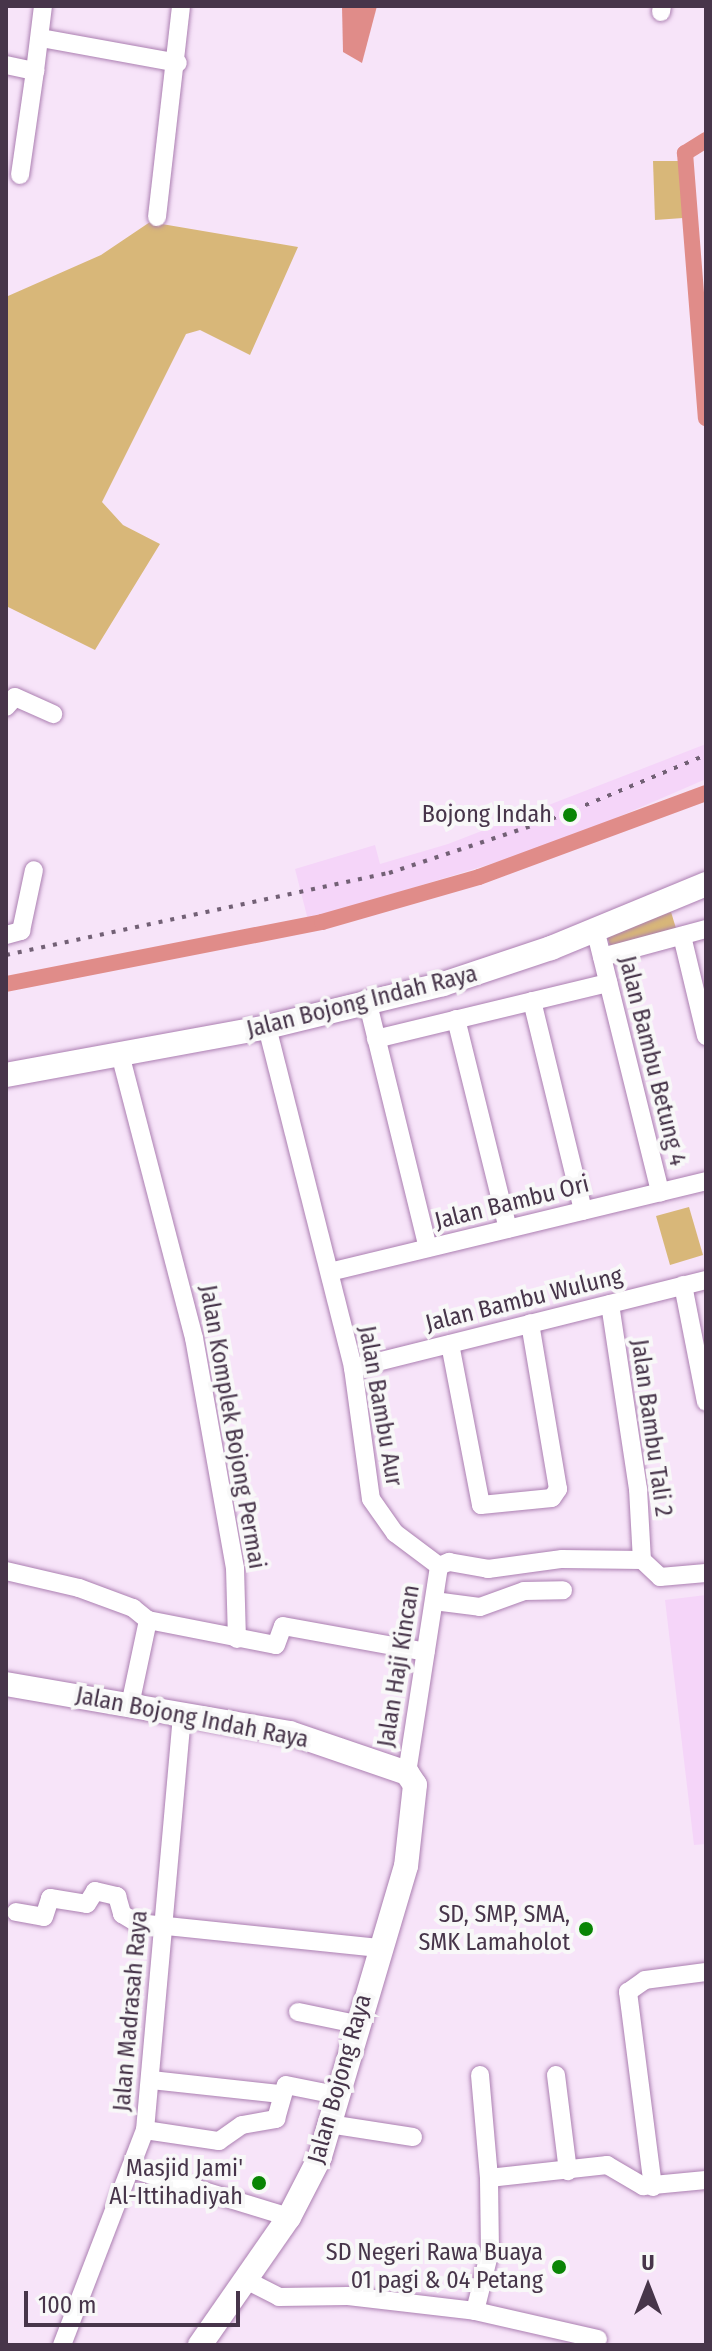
<!DOCTYPE html>
<style>
body{margin:0}
#map{position:relative;width:712px;height:2351px;overflow:hidden;background:#f7e4f9;font-family:"Fira Sans Condensed",sans-serif}
div>[style]{position:absolute}
.built>*{inset:0;background:#f5d5f9}
.green>*{inset:0;background:#d8b779}
.water>*{inset:0;background:#e08c89}
.canal>*{height:16px;margin:-8px;padding:0 8px;transform-origin:8px;border-radius:8px;background:#e08c89}
.roads{filter:drop-shadow(0 0 2px #ab7fb1) drop-shadow(0 0 2px #ab7fb1)}
.street>*{height:18px;margin:-9px;padding:0 9px;transform-origin:9px;border-radius:9px;background:#fff}
.secondary>*{height:24px;margin:-12px;padding:0 12px;transform-origin:12px;border-radius:12px;background:#fff}
.rail>*{height:4px;margin-top:-2px;transform-origin:0;background:repeating-linear-gradient(90deg,#726075 0 4px,transparent 0 12px)}
.dots>*{width:22px;height:22px;translate:-50% -50%;box-sizing:border-box;border:4px solid #f8f8f8;border-radius:50%}
span{translate:-50% -50%;white-space:nowrap;text-align:center;line-height:1.15;-webkit-text-stroke:8px #f8f8f8;paint-order:stroke}
.poi-label{font-size:24px;color:#47354a}
.right{translate:-100% -50%;text-align:right}
.street-label{font-size:24px;color:#47354a}
.frame{position:absolute;inset:0;border:8px solid #47354a;pointer-events:none}
.north{position:absolute;left:608px;top:2247px;width:80px;height:80px;-webkit-text-stroke:6px #f8f8f8;paint-order:stroke;rotate:0deg;font-size:22px;font-weight:700;line-height:32px;text-align:center;color:#47354a}
.north::after{content:'';display:block;margin:auto;width:28px;height:36px;background:#47354a;clip-path:polygon(50% 0,100% 100%,50% 72%,0 100%)}
.scale{position:absolute;left:24px;top:2291px;width:216px;height:36px;box-sizing:border-box;border:4px solid #47354a;border-top:0;padding-left:10px;font-size:24px;line-height:28px;white-space:nowrap;color:#47354a;-webkit-text-stroke:6px #f8f8f8;paint-order:stroke}
</style>
<div id="map">
<div class="built">
<div style="clip-path:polygon(706px 744px,706px 779px,556px 844px,308px 920px,295px 869px,375px 845px,380px 864px,448px 844px)"></div>
<div style="clip-path:polygon(706px 1595px,706px 1844px,694px 1845px,665px 1600px)"></div>
</div>
<div class="green">
<div style="clip-path:polygon(653px 161px,680px 161px,683px 218px,655px 220px)"></div>
<div style="clip-path:polygon(150px 222px,298px 247px,250px 355px,200px 330px,186px 334px,102px 502px,123px 525px,160px 544px,95px 650px,6px 606px,6px 305px,8px 296px,101px 255px)"></div>
<div style="clip-path:polygon(671px 912px,679px 938px,614px 958px,606px 933px)"></div>
<div style="clip-path:polygon(689px 1207px,703px 1255px,670px 1265px,656px 1216px)"></div>
</div>
<div class="water">
<div style="clip-path:polygon(342px 6px,377px 6px,362px 63px,343px 52px)"></div>
</div>
<div class="canal">
<div style="left:706px;top:140px;width:25px;rotate:148deg"></div>
<div style="left:685px;top:153px;width:266px;rotate:85.5deg"></div>
<div style="left:6px;top:984px;width:322px;rotate:-11.1deg"></div>
<div style="left:322px;top:922px;width:163px;rotate:-16deg"></div>
<div style="left:479px;top:877px;width:242px;rotate:-20.3deg"></div>
</div>
<div class="roads">
<div class="street">
<div style="left:661px;top:12px;width:6px;rotate:-81deg"></div>
<div style="left:41px;top:38px;width:139px;rotate:10.3deg"></div>
<div style="left:6px;top:65px;width:30px;rotate:12deg"></div>
<div style="left:35px;top:71px;width:65px;rotate:-83deg"></div>
<div style="left:20px;top:175px;width:105px;rotate:-81.8deg"></div>
<div style="left:157px;top:217px;width:212px;rotate:-83.5deg"></div>
<div style="left:6px;top:707px;width:13px;rotate:-48deg"></div>
<div style="left:15px;top:697px;width:42px;rotate:24.1deg"></div>
<div style="left:6px;top:935px;width:16px;rotate:-15deg"></div>
<div style="left:21px;top:931px;width:62px;rotate:-78deg"></div>
<div style="left:682px;top:936px;width:103px;rotate:76.5deg"></div>
<div style="left:598px;top:941px;width:259px;rotate:76.1deg"></div>
<div style="left:602px;top:957px;width:108px;rotate:-15.1deg"></div>
<div style="left:532px;top:1001px;width:216px;rotate:76.3deg"></div>
<div style="left:368px;top:1004px;width:251px;rotate:76.2deg"></div>
<div style="left:456px;top:1019px;width:216px;rotate:76.1deg"></div>
<div style="left:267px;top:1027px;width:352px;rotate:75.8deg"></div>
<div style="left:353px;top:1368px;width:132px;rotate:82.2deg"></div>
<div style="left:371px;top:1499px;width:42px;rotate:54.8deg"></div>
<div style="left:395px;top:1533px;width:55px;rotate:36.9deg"></div>
<div style="left:376px;top:1039px;width:239px;rotate:-13.6deg"></div>
<div style="left:120px;top:1054px;width:293px;rotate:75.4deg"></div>
<div style="left:194px;top:1338px;width:234px;rotate:79.9deg"></div>
<div style="left:235px;top:1568px;width:71px;rotate:88.4deg"></div>
<div style="left:330px;top:1272px;width:387px;rotate:-13.6deg"></div>
<div style="left:683px;top:1285px;width:119px;rotate:78.9deg"></div>
<div style="left:610px;top:1304px;width:187px;rotate:81.4deg"></div>
<div style="left:638px;top:1489px;width:71px;rotate:86.8deg"></div>
<div style="left:642px;top:1560px;width:25px;rotate:43deg"></div>
<div style="left:660px;top:1577px;width:46px;rotate:-5deg"></div>
<div style="left:450px;top:1344px;width:164px;rotate:79.1deg"></div>
<div style="left:481px;top:1505px;width:71px;rotate:-5.6deg"></div>
<div style="left:552px;top:1498px;width:11px;rotate:-56deg"></div>
<div style="left:558px;top:1489px;width:168px;rotate:-99.6deg"></div>
<div style="left:353px;top:1368px;width:364px;rotate:-14deg"></div>
<div style="left:439px;top:1566px;width:11px;rotate:-22deg"></div>
<div style="left:449px;top:1562px;width:40px;rotate:10deg"></div>
<div style="left:488px;top:1569px;width:75px;rotate:-7.7deg"></div>
<div style="left:562px;top:1559px;width:80px;rotate:0.7deg"></div>
<div style="left:6px;top:1571px;width:75px;rotate:13.1deg"></div>
<div style="left:79px;top:1588px;width:58px;rotate:20.3deg"></div>
<div style="left:133px;top:1608px;width:19px;rotate:39deg"></div>
<div style="left:434px;top:1601px;width:46px;rotate:7.4deg"></div>
<div style="left:480px;top:1607px;width:47px;rotate:-20deg"></div>
<div style="left:524px;top:1591px;width:39px;rotate:-1deg"></div>
<div style="left:130px;top:1705px;width:87px;rotate:-78deg"></div>
<div style="left:148px;top:1620px;width:130px;rotate:11.1deg"></div>
<div style="left:276px;top:1645px;width:20px;rotate:-70deg"></div>
<div style="left:283px;top:1626px;width:145px;rotate:10.3deg"></div>
<div style="left:407px;top:1773px;width:209px;rotate:-81.2deg"></div>
<div style="left:16px;top:1912px;width:28px;rotate:10deg"></div>
<div style="left:44px;top:1917px;width:20px;rotate:-72deg"></div>
<div style="left:50px;top:1898px;width:37px;rotate:9deg"></div>
<div style="left:87px;top:1904px;width:15px;rotate:-58deg"></div>
<div style="left:95px;top:1891px;width:23px;rotate:13deg"></div>
<div style="left:117px;top:1896px;width:19px;rotate:74deg"></div>
<div style="left:122px;top:1914px;width:17px;rotate:31deg"></div>
<div style="left:137px;top:1923px;width:244px;rotate:5.9deg"></div>
<div style="left:298px;top:2012px;width:59px;rotate:11.7deg"></div>
<div style="left:480px;top:2075px;width:103px;rotate:85deg"></div>
<div style="left:556px;top:2075px;width:97px;rotate:82.9deg"></div>
<div style="left:151px;top:2080px;width:129px;rotate:6.2deg"></div>
<div style="left:329px;top:2124px;width:85px;rotate:8.8deg"></div>
<div style="left:145px;top:2130px;width:75px;rotate:8.5deg"></div>
<div style="left:219px;top:2141px;width:28px;rotate:-35deg"></div>
<div style="left:242px;top:2125px;width:35px;rotate:-10deg"></div>
<div style="left:276px;top:2119px;width:35px;rotate:-74deg"></div>
<div style="left:286px;top:2085px;width:51px;rotate:11.3deg"></div>
<div style="left:132px;top:2169px;width:164px;rotate:17deg"></div>
<div style="left:653px;top:2187px;width:197px;rotate:-97.3deg"></div>
<div style="left:628px;top:1992px;width:21px;rotate:-35deg"></div>
<div style="left:645px;top:1980px;width:62px;rotate:-7.5deg"></div>
<div style="left:246px;top:2280px;width:37px;rotate:27deg"></div>
<div style="left:279px;top:2297px;width:69px;rotate:-0.8deg"></div>
<div style="left:348px;top:2296px;width:128px;rotate:6.7deg"></div>
<div style="left:475px;top:2311px;width:62px;rotate:-76deg"></div>
<div style="left:490px;top:2251px;width:73px;rotate:-90.8deg"></div>
<div style="left:489px;top:2178px;width:119px;rotate:-6.3deg"></div>
<div style="left:607px;top:2165px;width:42px;rotate:30.3deg"></div>
<div style="left:643px;top:2186px;width:63px;rotate:-5.4deg"></div>
<div style="left:475px;top:2311px;width:126px;rotate:12.8deg"></div>
<div style="left:62px;top:2345px;width:230px;rotate:-68.9deg"></div>
<div style="left:145px;top:2130px;width:417px;rotate:-84.9deg"></div>
</div>
<div class="secondary">
<div style="left:6px;top:1075px;width:265px;rotate:-10.4deg"></div>
<div style="left:267px;top:1027px;width:181px;rotate:-13.7deg"></div>
<div style="left:443px;top:984px;width:114px;rotate:-18.4deg"></div>
<div style="left:551px;top:948px;width:168px;rotate:-22.4deg"></div>
<div style="left:6px;top:1684px;width:288px;rotate:9.8deg"></div>
<div style="left:290px;top:1733px;width:124px;rotate:18.9deg"></div>
<div style="left:407px;top:1773px;width:14px;rotate:56deg"></div>
<div style="left:415px;top:1785px;width:81px;rotate:96.3deg"></div>
<div style="left:406px;top:1866px;width:303px;rotate:106.5deg"></div>
<div style="left:320px;top:2157px;width:68px;rotate:117.3deg"></div>
<div style="left:289px;top:2217px;width:156px;rotate:124.8deg"></div>
</div>
</div>
<div class="rail">
<div style="left:6px;top:955px;width:392px;rotate:-12.1deg"></div>
<div style="left:389px;top:873px;width:172px;rotate:-18.3deg"></div>
<div style="left:552px;top:819px;width:167px;rotate:-22.6deg"></div>
</div>
<div class="dots">
<div style="left:570px;top:815px;background:#098504"></div>
<div style="left:586px;top:1929px;background:#098504"></div>
<div style="left:259px;top:2183px;background:#098504"></div>
<div style="left:559px;top:2267px;background:#098504"></div>
</div>
<div class="poi-label">
<span class="right" style="left:552px;top:815px">Bojong Indah</span>
<span class="right" style="left:570px;top:1929px">SD, SMP, SMA,<br>SMK Lamaholot</span>
<span class="right" style="left:243px;top:2183px">Masjid Jami'<br>Al-Ittihadiyah</span>
<span class="right" style="left:543px;top:2267px">SD Negeri Rawa Buaya<br>01 pagi &amp; 04 Petang</span>
</div>
<div class="street-label">
<span style="left:362px;top:1002px;rotate:-14deg">Jalan Bojong Indah Raya</span>
<span style="left:652px;top:1061px;rotate:76deg">Jalan Bambu Betung 4</span>
<span style="left:512px;top:1203px;rotate:-14deg">Jalan Bambu Ori</span>
<span style="left:524px;top:1300px;rotate:-14deg">Jalan Bambu Wulung</span>
<span style="left:380px;top:1406px;rotate:80deg">Jalan Bambu Aur</span>
<span style="left:232px;top:1427px;rotate:80deg">Jalan Komplek Bojong Permai</span>
<span style="left:651px;top:1428px;rotate:82deg">Jalan Bambu Tali 2</span>
<span style="left:399px;top:1666px;rotate:-81deg">Jalan Haji Kincan</span>
<span style="left:192px;top:1718px;rotate:11deg">Jalan Bojong Indah Raya</span>
<span style="left:131px;top:2011px;rotate:-85deg">Jalan Madrasah Raya</span>
<span style="left:340px;top:2079px;rotate:-74deg">Jalan Bojong Raya</span>
</div>
<div class="frame"></div>
<div class="north">U</div>
<div class="scale">100 m</div>
</div>
